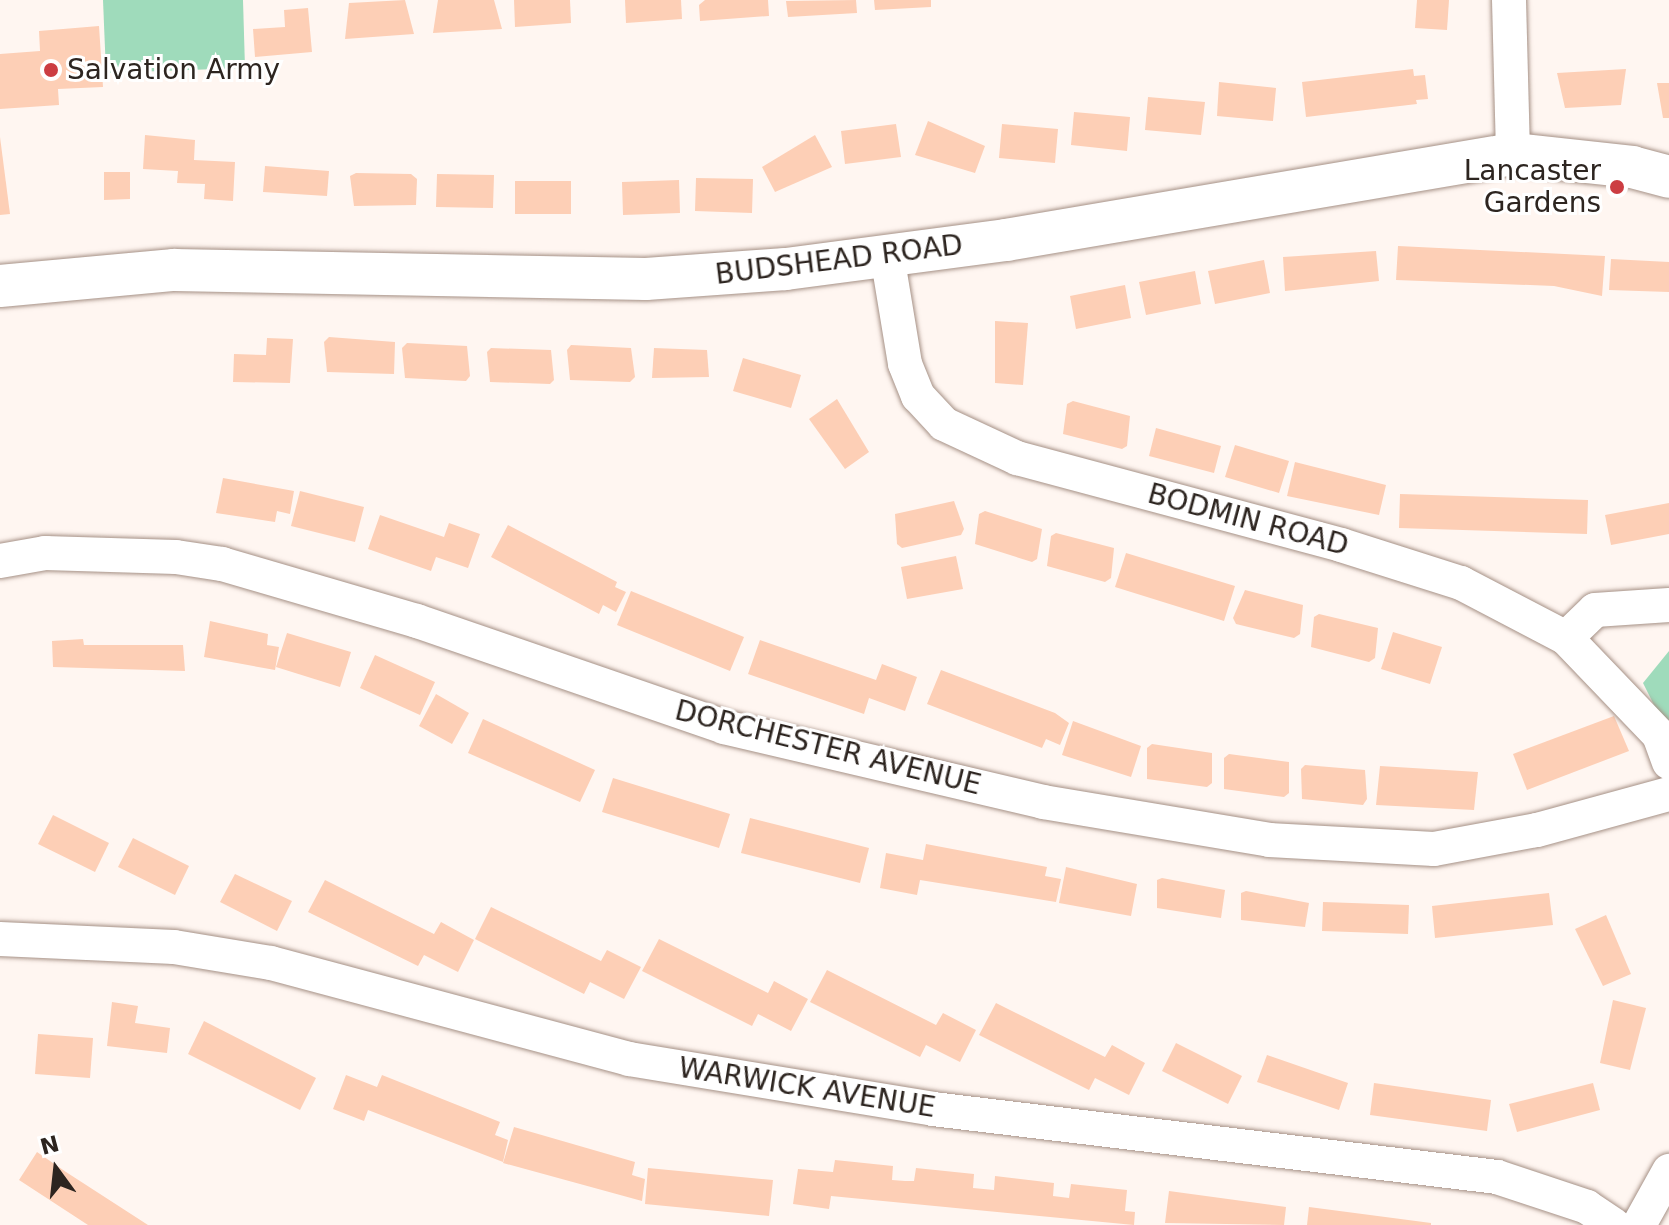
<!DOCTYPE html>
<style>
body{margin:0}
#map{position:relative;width:1669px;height:1225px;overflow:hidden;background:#fff6f1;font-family:"DejaVu Sans",sans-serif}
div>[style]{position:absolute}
.green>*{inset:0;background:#9fdbbb}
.building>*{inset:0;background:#fdcfb6}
.roads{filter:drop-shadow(0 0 2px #a69186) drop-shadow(0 0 2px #a69186)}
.minor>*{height:34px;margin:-17px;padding:0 17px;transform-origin:17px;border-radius:17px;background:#fff}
.tertiary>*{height:42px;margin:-21px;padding:0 21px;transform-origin:21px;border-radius:21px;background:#fff}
.dots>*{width:22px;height:22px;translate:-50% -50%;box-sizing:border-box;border:4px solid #fff;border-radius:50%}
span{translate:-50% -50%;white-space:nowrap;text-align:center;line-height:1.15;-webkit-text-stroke:6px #fff;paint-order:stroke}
.poi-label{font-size:28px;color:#2d2520}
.left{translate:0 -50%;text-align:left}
.right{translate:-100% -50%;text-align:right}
.street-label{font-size:28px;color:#2d2520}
.north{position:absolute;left:16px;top:1129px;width:80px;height:80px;-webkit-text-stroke:6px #fff;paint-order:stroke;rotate:345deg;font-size:22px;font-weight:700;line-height:32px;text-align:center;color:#2d2520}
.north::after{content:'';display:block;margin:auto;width:28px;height:36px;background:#2d2520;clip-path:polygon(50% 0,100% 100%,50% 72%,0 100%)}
</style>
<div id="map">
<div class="green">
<div style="clip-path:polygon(103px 0,243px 0,245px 68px,106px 73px)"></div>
<div style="clip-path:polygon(1669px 651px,1669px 735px,1643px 683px)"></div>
</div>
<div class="building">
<div style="clip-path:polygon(405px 0,414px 34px,345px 39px,349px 3px)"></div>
<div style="clip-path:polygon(438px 0,494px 0,502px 29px,433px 33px)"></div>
<div style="clip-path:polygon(514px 0,570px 0,571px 23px,515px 27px)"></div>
<div style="clip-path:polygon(625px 0,681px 0,682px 19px,626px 23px)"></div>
<div style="clip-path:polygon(705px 0,768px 0,769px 16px,700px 21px,699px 5px)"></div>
<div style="clip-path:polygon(856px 0,857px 13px,788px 17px,786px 1px)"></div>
<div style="clip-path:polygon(874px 0,931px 0,931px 7px,875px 10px)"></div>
<div style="clip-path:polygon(1417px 0,1449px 0,1447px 30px,1415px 28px)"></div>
<div style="clip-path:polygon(308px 8px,312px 52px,255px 57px,253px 29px,285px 27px,284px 10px)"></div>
<div style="clip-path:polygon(99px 26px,103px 87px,58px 89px,59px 105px,0 109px,0 54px,40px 51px,39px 31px)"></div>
<div style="clip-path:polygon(1413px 69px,1414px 76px,1425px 75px,1428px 99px,1416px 100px,1417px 104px,1306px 117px,1302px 82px)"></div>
<div style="clip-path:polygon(1626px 69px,1621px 105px,1565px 108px,1557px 73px)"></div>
<div style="clip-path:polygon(1219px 82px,1276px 88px,1273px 121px,1217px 116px)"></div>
<div style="clip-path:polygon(1657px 83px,1669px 83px,1669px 118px,1663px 118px)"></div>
<div style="clip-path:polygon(1148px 97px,1205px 102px,1201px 135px,1145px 130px)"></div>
<div style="clip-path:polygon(1074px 112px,1130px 117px,1127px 151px,1071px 145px)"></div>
<div style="clip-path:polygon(928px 121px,985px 146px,975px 173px,915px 155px)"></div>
<div style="clip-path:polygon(896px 124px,901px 157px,845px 164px,841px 131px)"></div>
<div style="clip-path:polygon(1002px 124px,1058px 129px,1055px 163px,999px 158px)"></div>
<div style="clip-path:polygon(145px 135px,195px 140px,194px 160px,235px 162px,233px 201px,204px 199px,205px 184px,177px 183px,178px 171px,143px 169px)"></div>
<div style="clip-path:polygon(815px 135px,832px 167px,775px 192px,762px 167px)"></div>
<div style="clip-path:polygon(0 137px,10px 214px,0 215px)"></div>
<div style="clip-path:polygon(265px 166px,329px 171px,327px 196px,263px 192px)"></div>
<div style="clip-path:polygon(104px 172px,130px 172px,130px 199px,104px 200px)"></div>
<div style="clip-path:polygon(356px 173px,411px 174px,417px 179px,416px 205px,354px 206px,350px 176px)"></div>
<div style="clip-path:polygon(437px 174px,494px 175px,493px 208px,436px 207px)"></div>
<div style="clip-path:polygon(696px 178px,753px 179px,752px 213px,695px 211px)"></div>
<div style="clip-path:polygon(679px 180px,680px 213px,623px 215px,622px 182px)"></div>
<div style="clip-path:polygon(515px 181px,571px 181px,571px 214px,515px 214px)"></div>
<div style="clip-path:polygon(1398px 246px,1605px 256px,1602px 296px,1554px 286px,1396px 280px)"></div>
<div style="clip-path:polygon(1376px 251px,1379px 281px,1285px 291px,1283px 257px)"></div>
<div style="clip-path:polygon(1611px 259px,1669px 262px,1669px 292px,1609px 290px)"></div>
<div style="clip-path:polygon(1264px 260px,1270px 293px,1215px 304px,1208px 271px)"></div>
<div style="clip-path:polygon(1195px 271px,1201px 304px,1146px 315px,1139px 282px)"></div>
<div style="clip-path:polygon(1125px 285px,1131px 318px,1076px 329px,1070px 296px)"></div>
<div style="clip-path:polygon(995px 321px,1028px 323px,1023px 385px,995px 383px)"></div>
<div style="clip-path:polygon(329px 337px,395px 342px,394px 374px,327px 372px,324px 342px)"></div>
<div style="clip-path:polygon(267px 338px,293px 339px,290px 383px,233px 382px,234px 354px,266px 355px)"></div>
<div style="clip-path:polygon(407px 343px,467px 346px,470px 376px,466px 381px,405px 378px,402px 348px)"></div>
<div style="clip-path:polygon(571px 345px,631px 348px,635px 377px,630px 382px,570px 380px,567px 350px)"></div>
<div style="clip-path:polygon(491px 348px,551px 350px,554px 380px,550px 384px,490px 382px,487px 352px)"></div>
<div style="clip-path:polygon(654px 348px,707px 350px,709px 377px,652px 378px)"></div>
<div style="clip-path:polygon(743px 358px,801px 375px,791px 408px,733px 391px)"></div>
<div style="clip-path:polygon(837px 399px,869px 452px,845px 469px,809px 419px)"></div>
<div style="clip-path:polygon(1073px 401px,1130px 416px,1127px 446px,1122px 449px,1063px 434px,1067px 404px)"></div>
<div style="clip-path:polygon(1156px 428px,1221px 446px,1214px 473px,1149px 456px)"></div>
<div style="clip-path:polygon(1235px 445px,1289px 461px,1279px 493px,1225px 477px)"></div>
<div style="clip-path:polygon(1295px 462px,1386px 485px,1379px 515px,1287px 496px)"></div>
<div style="clip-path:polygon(223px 478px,294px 491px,290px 514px,277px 511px,275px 522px,216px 513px)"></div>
<div style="clip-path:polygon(300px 491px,364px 507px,355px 542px,291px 526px)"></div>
<div style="clip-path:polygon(1400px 494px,1588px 500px,1587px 534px,1399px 528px)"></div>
<div style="clip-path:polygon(954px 501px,964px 529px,961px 535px,902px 548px,897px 544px,895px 514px)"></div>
<div style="clip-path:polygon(1669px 503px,1669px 534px,1611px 545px,1605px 515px)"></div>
<div style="clip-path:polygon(985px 511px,1042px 529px,1037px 559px,1032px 562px,975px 544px,979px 514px)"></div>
<div style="clip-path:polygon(380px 515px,444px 537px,449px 523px,480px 534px,468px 568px,436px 557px,431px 571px,368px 549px)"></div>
<div style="clip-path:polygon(508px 525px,617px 582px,615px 587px,626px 592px,616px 612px,603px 605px,599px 614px,491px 557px)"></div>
<div style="clip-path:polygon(1056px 533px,1114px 548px,1111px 578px,1105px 582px,1047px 566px,1051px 536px)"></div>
<div style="clip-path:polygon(1126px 553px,1235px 586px,1224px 621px,1115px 587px)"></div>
<div style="clip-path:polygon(956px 556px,963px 589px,907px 599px,901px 567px)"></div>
<div style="clip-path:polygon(1245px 590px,1303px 605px,1300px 634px,1294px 638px,1236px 624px,1233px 618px)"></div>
<div style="clip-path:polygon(631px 591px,744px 637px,730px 671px,617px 625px)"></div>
<div style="clip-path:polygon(1319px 614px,1378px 628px,1375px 658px,1369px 662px,1311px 647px,1314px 617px)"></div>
<div style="clip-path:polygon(210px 621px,268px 634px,267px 645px,279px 647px,275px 670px,204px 657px)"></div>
<div style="clip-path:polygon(1393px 632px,1442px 647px,1430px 684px,1381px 669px)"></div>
<div style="clip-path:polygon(287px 633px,351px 652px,340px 687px,276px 667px)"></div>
<div style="clip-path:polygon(83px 639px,84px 645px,183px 645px,185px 671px,53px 667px,52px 641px)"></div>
<div style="clip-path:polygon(760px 640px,876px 680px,882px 664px,917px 677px,905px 711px,869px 698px,864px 714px,748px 674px)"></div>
<div style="clip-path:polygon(375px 655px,435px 682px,420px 715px,360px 688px)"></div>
<div style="clip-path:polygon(941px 670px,1055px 713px,1069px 723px,1060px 745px,1046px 739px,1042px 748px,927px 704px)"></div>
<div style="clip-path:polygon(436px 694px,469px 713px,452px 744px,419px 726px)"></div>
<div style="clip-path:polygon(1614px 716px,1629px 751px,1527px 790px,1513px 754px)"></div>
<div style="clip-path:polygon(483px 719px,595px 770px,580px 802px,468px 753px)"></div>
<div style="clip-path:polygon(1073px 721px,1141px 746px,1131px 777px,1062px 755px)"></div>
<div style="clip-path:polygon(1152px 744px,1212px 753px,1212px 783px,1207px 787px,1147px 779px,1147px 748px)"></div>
<div style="clip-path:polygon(1229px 754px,1289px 762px,1289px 793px,1284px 797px,1224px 789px,1224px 758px)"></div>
<div style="clip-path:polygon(1305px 765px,1365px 770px,1367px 799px,1363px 805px,1302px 799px,1301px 769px)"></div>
<div style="clip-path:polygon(1380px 766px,1478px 772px,1474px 810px,1376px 805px)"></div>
<div style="clip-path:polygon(613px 778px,730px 814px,719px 848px,602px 812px)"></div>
<div style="clip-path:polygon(53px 815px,109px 843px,95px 872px,38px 844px)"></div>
<div style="clip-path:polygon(750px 818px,869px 848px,860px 883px,741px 853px)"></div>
<div style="clip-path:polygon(133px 838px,189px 866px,175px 895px,118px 867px)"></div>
<div style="clip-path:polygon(926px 844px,1047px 867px,1045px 876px,1061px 879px,1056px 902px,920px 880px,917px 895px,880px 888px,886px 853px,923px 860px)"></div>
<div style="clip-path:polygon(1066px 867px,1137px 884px,1131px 916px,1059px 903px)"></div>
<div style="clip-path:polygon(235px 874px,292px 901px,277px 931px,220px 902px)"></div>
<div style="clip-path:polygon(1162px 878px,1225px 890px,1221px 918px,1157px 908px,1157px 880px)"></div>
<div style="clip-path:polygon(325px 880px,434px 934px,441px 922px,474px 940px,458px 972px,424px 955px,418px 966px,308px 912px)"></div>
<div style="clip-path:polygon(1246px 891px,1309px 903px,1305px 927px,1241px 920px,1241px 893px)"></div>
<div style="clip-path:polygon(1549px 893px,1553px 925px,1435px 938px,1432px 906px)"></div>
<div style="clip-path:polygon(1323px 902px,1409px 905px,1408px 934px,1322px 931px)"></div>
<div style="clip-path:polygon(491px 907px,601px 961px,607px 950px,641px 967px,624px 999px,590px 982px,584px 994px,475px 939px)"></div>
<div style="clip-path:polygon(1606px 915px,1631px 974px,1603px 986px,1575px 929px)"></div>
<div style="clip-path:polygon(659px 939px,768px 993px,774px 981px,808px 999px,791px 1031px,758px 1014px,752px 1026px,642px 971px)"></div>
<div style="clip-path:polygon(827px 970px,936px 1025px,943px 1013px,976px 1030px,960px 1062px,926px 1045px,920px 1057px,810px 1002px)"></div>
<div style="clip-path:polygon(1613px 1000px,1646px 1008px,1630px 1070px,1600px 1063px)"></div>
<div style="clip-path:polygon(112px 1002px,138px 1006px,135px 1023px,170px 1028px,167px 1053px,107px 1046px)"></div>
<div style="clip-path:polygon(996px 1003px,1105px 1057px,1112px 1045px,1145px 1063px,1129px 1095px,1095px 1078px,1089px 1090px,979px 1035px)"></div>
<div style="clip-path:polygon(204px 1021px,316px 1078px,300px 1110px,188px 1054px)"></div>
<div style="clip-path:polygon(38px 1034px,93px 1038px,90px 1078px,35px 1074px)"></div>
<div style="clip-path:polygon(1176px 1043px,1242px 1076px,1228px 1104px,1162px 1071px)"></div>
<div style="clip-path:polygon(1267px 1055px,1348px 1083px,1339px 1110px,1257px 1082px)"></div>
<div style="clip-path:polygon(346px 1075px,377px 1087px,382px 1075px,500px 1122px,495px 1135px,508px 1140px,503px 1162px,368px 1110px,364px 1121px,333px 1109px)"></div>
<div style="clip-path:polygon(1374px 1083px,1491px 1100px,1487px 1131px,1370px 1115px)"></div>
<div style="clip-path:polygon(1593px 1083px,1600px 1110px,1517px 1132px,1509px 1104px)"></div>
<div style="clip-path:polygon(514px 1127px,635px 1162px,632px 1175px,645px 1179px,642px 1201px,503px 1163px)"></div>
<div style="clip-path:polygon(37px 1152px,66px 1172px,148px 1225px,88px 1225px,19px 1180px)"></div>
<div style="clip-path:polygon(835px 1160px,893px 1166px,892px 1180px,905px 1181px,914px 1181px,916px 1168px,974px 1174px,973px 1188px,994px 1190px,995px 1176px,1054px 1183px,1053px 1196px,1069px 1198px,1071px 1184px,1127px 1190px,1125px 1211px,1135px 1212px,1134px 1225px,831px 1196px,829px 1209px,793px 1204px,798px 1169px,833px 1172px)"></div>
<div style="clip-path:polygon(648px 1168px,773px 1180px,769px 1216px,645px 1204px)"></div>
<div style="clip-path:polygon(1169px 1191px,1286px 1207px,1284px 1225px,1165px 1223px)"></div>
<div style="clip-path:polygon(1309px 1207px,1431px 1223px,1431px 1225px,1307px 1225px)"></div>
</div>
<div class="roads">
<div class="minor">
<div style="left:1509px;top:0;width:154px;rotate:88.5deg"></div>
<div style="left:887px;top:255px;width:110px;rotate:80.6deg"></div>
<div style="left:905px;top:364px;width:35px;rotate:68deg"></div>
<div style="left:918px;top:396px;width:38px;rotate:47deg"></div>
<div style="left:944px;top:424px;width:81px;rotate:25deg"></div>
<div style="left:1017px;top:458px;width:335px;rotate:15deg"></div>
<div style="left:1341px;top:545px;width:126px;rotate:17.6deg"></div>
<div style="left:1461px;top:583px;width:119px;rotate:27.6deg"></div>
<div style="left:1566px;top:638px;width:134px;rotate:46.2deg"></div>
<div style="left:1659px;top:735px;width:29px;rotate:70deg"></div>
<div style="left:0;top:561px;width:46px;rotate:-10.1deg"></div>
<div style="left:45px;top:553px;width:131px;rotate:1.7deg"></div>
<div style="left:176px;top:557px;width:47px;rotate:8.7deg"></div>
<div style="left:222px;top:564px;width:203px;rotate:16.3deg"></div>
<div style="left:417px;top:621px;width:325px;rotate:19deg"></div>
<div style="left:724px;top:727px;width:328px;rotate:13.2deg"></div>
<div style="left:1043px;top:802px;width:229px;rotate:9.5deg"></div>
<div style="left:1269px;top:840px;width:165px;rotate:3.1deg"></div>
<div style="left:1434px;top:849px;width:105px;rotate:-10.5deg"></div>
<div style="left:1537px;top:830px;width:137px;rotate:-15.3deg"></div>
<div style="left:1566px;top:638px;width:40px;rotate:-44deg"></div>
<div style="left:1595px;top:610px;width:74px;rotate:-3.9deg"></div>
<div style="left:0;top:939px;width:174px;rotate:2.6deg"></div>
<div style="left:174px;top:947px;width:98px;rotate:9.4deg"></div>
<div style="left:271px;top:963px;width:371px;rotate:15deg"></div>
<div style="left:629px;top:1059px;width:308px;rotate:9.3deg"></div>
<div style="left:933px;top:1109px;width:568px;rotate:6.87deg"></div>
<div style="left:1497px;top:1177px;width:95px;rotate:18.4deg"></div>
<div style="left:1587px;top:1207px;width:32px;rotate:34deg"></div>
<div style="left:1639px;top:1225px;width:62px;rotate:-60.9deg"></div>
</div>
<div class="tertiary">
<div style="left:0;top:286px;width:175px;rotate:-5.3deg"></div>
<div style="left:174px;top:270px;width:472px;rotate:1.1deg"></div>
<div style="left:646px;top:279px;width:140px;rotate:-4.1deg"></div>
<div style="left:786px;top:269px;width:222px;rotate:-7.5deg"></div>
<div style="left:1006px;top:240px;width:514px;rotate:-9.63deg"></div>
<div style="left:1513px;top:154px;width:120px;rotate:6.2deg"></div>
<div style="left:1632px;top:167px;width:38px;rotate:15deg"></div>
</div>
</div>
<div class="dots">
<div style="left:51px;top:70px;background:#cc3d42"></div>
<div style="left:1617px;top:187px;background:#cc3d42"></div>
</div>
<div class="poi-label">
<span class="left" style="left:67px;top:70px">Salvation Army</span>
<span class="right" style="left:1601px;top:187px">Lancaster<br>Gardens</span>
</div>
<div class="street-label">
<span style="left:839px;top:260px;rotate:-7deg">BUDSHEAD ROAD</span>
<span style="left:1248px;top:520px;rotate:15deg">BODMIN ROAD</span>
<span style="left:828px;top:748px;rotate:14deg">DORCHESTER AVENUE</span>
<span style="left:807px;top:1088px;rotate:9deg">WARWICK AVENUE</span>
</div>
<div class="north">N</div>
</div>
